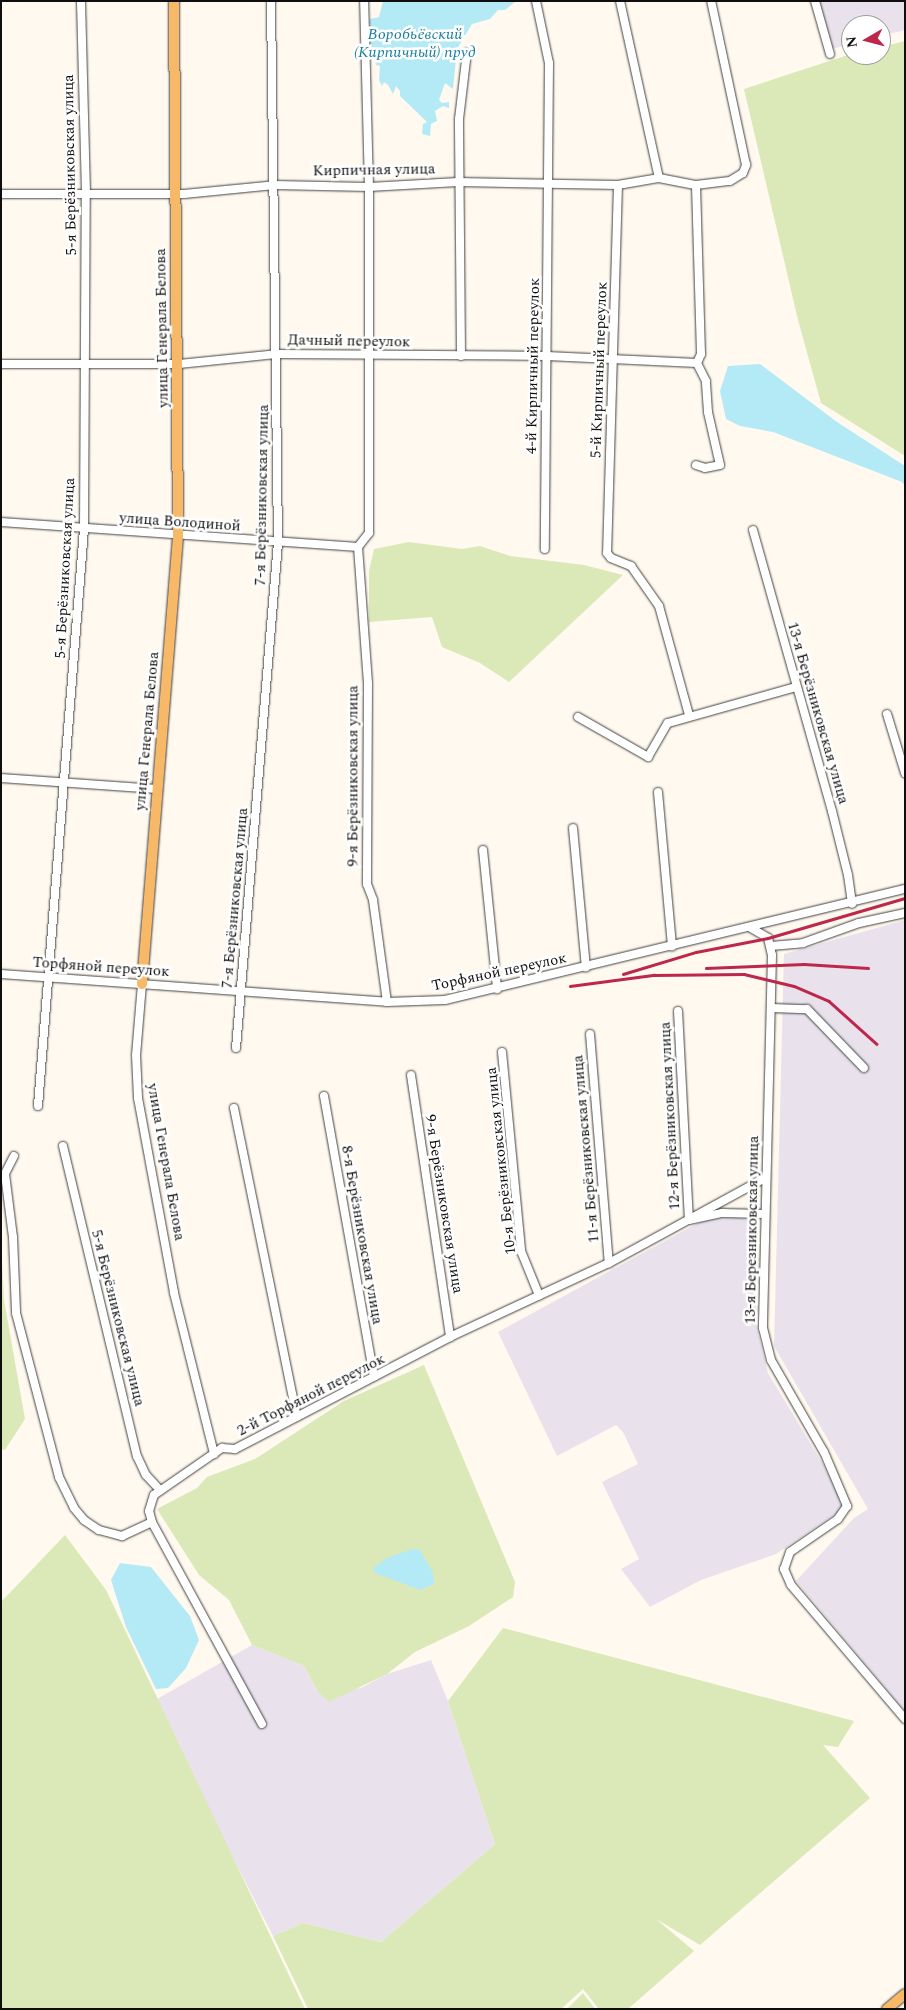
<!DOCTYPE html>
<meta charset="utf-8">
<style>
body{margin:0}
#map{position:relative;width:906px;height:2010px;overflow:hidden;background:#fff9ef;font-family:Spectral,serif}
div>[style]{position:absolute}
.industrial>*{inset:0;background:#e9e2ed}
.green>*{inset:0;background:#dbe9b9}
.water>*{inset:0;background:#b4eaf6}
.roads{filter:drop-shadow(0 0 1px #414141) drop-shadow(0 0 1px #414141)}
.minor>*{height:8px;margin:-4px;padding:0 4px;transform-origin:4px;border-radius:4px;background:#fff}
.major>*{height:10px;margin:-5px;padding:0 5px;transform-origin:5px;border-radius:5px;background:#f7b867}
.rail>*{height:2.5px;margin:-1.25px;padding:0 1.25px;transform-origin:1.25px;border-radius:1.25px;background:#bd274b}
span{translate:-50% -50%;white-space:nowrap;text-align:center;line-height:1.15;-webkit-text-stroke:5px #fff;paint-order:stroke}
.street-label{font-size:15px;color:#0e0e0e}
.water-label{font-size:16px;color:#187f9f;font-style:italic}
.frame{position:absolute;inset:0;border:2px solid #0e0e0e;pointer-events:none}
.north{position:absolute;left:841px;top:15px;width:50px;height:50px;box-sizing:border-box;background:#fff;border:1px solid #9f9f9f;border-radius:50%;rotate:262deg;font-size:14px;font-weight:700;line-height:20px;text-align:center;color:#0e0e0e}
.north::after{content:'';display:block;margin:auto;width:18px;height:22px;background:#bd274b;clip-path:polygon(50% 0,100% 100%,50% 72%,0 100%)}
</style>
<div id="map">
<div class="industrial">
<div style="clip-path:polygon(818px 1px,905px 1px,905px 30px,881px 36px,881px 25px,851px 25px,851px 44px,831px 49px)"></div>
<div style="clip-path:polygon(905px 920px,905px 1711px,796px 1581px,854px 1518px,868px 1509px,774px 1346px,784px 954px)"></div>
<div style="clip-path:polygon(727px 1215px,744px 1215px,755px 1226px,756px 1324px,768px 1373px,824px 1466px,843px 1504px,843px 1509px,776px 1554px,701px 1580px,650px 1607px,621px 1569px,639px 1559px,602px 1482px,638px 1464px,623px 1432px,616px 1425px,557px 1456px,498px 1332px,685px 1230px,704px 1220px)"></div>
<div style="clip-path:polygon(252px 1645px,304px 1666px,318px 1692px,361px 1688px,387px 1674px,431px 1660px,448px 1701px,495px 1844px,381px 1942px,303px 1923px,273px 1936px,209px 1811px,157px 1699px)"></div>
</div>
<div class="green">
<div style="clip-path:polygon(905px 41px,905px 456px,821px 403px,798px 320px,744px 89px,851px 54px,881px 55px,881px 47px)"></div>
<div style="clip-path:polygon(409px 542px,462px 549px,480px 546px,510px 556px,584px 565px,623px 575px,509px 682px,480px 663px,442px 647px,432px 617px,369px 622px,369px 571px,374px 549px)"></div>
<div style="clip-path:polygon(1px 1241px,4px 1300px,25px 1419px,5px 1450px,1px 1449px)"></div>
<div style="clip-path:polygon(424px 1365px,515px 1582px,513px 1597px,469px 1626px,415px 1652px,387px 1674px,329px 1702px,318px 1692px,304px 1666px,252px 1645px,229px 1600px,199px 1575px,157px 1509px,197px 1488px,207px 1477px,255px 1459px,344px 1401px)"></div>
<div style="clip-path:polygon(65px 1535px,106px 1590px,305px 2009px,1px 2009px,1px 1602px)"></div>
<div style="clip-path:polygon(503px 1628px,854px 1721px,838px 1747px,823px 1745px,870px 1798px,700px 1945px,656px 1919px,694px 1951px,628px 2009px,599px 2009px,583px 1989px,561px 2009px,308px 2009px,273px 1936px,303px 1923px,381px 1942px,495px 1844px,448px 1701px)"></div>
<div style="clip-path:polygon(583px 1993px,595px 2009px,567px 2009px)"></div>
</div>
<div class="water">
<div style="clip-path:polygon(383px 1px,516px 1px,505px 10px,498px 10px,490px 19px,472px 24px,457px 49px,453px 89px,445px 83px,439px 100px,442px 103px,449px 102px,449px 108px,443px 106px,435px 111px,437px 121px,431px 124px,430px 136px,422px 134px,423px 124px,427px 122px,400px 96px,400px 91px,396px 86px,393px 94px,388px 85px,384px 82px,382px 86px,379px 80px,380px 66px,376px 65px,369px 39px,369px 27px,370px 19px,379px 17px)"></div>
<div style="clip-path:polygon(760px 364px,837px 422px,905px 466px,905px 486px,902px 482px,773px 432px,740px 426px,726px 419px,720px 391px,728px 366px)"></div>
<div style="clip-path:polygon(412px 1549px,420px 1550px,433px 1573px,434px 1584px,420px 1590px,375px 1573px,373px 1568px,387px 1558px)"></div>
<div style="clip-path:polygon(120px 1563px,151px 1567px,190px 1616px,199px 1640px,186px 1668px,168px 1688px,156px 1689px,126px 1627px,111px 1580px)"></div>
</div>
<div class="roads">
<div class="minor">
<div style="left:536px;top:1px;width:63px;rotate:78.2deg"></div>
<div style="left:549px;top:63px;width:486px;rotate:90.5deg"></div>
<div style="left:620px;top:1px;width:181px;rotate:77.6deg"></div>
<div style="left:815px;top:1px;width:55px;rotate:74.2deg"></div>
<div style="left:618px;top:185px;width:368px;rotate:91.7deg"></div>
<div style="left:607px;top:553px;width:6px;rotate:51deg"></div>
<div style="left:611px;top:558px;width:22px;rotate:22deg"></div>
<div style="left:631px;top:566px;width:49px;rotate:55deg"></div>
<div style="left:659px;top:606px;width:113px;rotate:74.6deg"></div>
<div style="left:1px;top:194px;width:183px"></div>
<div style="left:184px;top:194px;width:91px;rotate:-5.6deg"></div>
<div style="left:275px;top:185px;width:94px;rotate:1.2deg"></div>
<div style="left:369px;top:187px;width:89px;rotate:-3.2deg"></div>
<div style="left:458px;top:182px;width:160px;rotate:1.1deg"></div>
<div style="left:618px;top:185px;width:42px;rotate:-9.7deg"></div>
<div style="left:659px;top:178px;width:38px;rotate:11deg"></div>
<div style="left:696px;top:185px;width:34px;rotate:-7deg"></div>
<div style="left:730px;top:181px;width:15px;rotate:-32deg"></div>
<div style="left:743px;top:173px;width:9px;rotate:-69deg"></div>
<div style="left:746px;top:165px;width:168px;rotate:-102deg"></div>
<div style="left:461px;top:356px;width:237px;rotate:-90.5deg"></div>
<div style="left:459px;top:119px;width:67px;rotate:-83.2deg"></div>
<div style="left:1px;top:364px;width:178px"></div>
<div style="left:179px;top:364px;width:100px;rotate:-5.8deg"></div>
<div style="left:278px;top:354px;width:269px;rotate:0.4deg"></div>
<div style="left:547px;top:356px;width:150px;rotate:2.7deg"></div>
<div style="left:696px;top:465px;width:9px;rotate:18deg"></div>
<div style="left:705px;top:468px;width:15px;rotate:-11deg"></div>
<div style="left:720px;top:465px;width:54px;rotate:-102.8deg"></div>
<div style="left:708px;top:412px;width:31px;rotate:-94deg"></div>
<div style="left:706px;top:381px;width:20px;rotate:-117deg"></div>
<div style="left:697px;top:363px;width:10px;rotate:-66deg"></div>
<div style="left:701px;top:354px;width:169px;rotate:-91.7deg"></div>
<div style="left:1px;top:522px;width:358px;rotate:4deg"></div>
<div style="left:753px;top:530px;width:292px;rotate:74.3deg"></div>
<div style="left:832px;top:811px;width:66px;rotate:76deg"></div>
<div style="left:848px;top:875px;width:29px;rotate:82deg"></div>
<div style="left:358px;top:547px;width:18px;rotate:-52deg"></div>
<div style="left:369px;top:533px;width:346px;rotate:-90deg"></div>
<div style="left:369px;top:187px;width:186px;rotate:-91.5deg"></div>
<div style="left:358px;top:547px;width:137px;rotate:85.8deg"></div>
<div style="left:368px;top:684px;width:200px;rotate:90.3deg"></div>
<div style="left:367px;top:884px;width:17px;rotate:69deg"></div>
<div style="left:373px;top:900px;width:103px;rotate:82.2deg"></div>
<div style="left:887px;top:714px;width:62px;rotate:73deg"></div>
<div style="left:578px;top:717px;width:81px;rotate:29.7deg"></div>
<div style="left:648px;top:757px;width:39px;rotate:-60deg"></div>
<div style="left:668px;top:723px;width:133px;rotate:-15.7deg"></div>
<div style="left:1px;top:778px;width:156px;rotate:4deg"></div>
<div style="left:658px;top:792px;width:155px;rotate:84.8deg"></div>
<div style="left:573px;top:828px;width:140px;rotate:84.7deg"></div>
<div style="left:483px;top:850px;width:140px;rotate:84.2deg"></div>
<div style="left:751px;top:928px;width:20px;rotate:30deg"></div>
<div style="left:768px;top:938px;width:17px;rotate:77deg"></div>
<div style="left:772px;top:955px;width:373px;rotate:91.4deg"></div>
<div style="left:763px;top:1328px;width:33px;rotate:76deg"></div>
<div style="left:771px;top:1360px;width:106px;rotate:60.1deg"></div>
<div style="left:824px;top:1452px;width:59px;rotate:66.9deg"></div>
<div style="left:847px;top:1506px;width:16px;rotate:125deg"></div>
<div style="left:838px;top:1519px;width:58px;rotate:145.5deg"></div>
<div style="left:790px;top:1552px;width:18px;rotate:109deg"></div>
<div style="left:784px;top:1569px;width:17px;rotate:66deg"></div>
<div style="left:791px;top:1585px;width:176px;rotate:49.6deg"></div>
<div style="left:771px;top:946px;width:32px;rotate:-5deg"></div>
<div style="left:803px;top:943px;width:59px;rotate:-19.7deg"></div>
<div style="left:859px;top:923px;width:47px;rotate:-12.3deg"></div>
<div style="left:1px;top:974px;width:387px;rotate:4.1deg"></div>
<div style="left:387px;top:1002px;width:58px;rotate:-2deg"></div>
<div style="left:445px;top:1000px;width:473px;rotate:-13.6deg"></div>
<div style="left:142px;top:984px;width:71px;rotate:94.8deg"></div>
<div style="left:136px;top:1055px;width:43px;rotate:87.3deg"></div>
<div style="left:138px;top:1098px;width:198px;rotate:79.5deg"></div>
<div style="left:174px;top:1293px;width:166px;rotate:76deg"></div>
<div style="left:771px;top:1008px;width:36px;rotate:2deg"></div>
<div style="left:807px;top:1009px;width:82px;rotate:46deg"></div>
<div style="left:678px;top:1011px;width:209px;rotate:87deg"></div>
<div style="left:689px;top:1220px;width:34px;rotate:-12deg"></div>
<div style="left:722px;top:1213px;width:42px;rotate:1.4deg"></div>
<div style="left:590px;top:1034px;width:230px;rotate:85.3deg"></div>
<div style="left:236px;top:1048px;width:507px;rotate:-85.25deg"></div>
<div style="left:278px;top:543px;width:542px;rotate:-90.74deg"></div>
<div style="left:502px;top:1052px;width:200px;rotate:84.5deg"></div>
<div style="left:521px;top:1251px;width:48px;rotate:67.8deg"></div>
<div style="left:411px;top:1075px;width:265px;rotate:81.5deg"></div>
<div style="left:324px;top:1096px;width:285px;rotate:79.9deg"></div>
<div style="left:38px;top:1106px;width:579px;rotate:-85.44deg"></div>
<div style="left:84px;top:529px;width:336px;rotate:-89.7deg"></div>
<div style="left:86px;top:193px;width:192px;rotate:-91.5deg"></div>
<div style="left:234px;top:1108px;width:315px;rotate:78.5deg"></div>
<div style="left:63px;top:1146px;width:319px;rotate:76.6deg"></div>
<div style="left:137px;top:1456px;width:21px;rotate:65deg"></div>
<div style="left:146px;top:1475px;width:21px;rotate:47deg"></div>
<div style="left:14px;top:1156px;width:20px;rotate:117deg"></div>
<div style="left:5px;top:1174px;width:64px;rotate:82.8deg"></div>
<div style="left:13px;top:1237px;width:76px;rotate:87.7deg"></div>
<div style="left:16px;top:1313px;width:170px;rotate:75.3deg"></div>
<div style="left:59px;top:1477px;width:34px;rotate:64deg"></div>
<div style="left:74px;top:1508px;width:16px;rotate:50deg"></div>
<div style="left:84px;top:1520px;width:18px;rotate:34deg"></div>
<div style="left:99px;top:1530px;width:24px;rotate:15deg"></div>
<div style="left:122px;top:1536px;width:33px;rotate:-25deg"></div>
<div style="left:262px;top:1724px;width:230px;rotate:-118.6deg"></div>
<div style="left:152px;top:1522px;width:11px;rotate:-105deg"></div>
<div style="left:149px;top:1511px;width:17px;rotate:-73deg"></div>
<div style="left:154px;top:1495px;width:83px;rotate:-34.7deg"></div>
<div style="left:222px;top:1448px;width:13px;rotate:4deg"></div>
<div style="left:235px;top:1449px;width:242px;rotate:-27.5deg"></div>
<div style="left:450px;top:1337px;width:175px;rotate:-25deg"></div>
<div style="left:609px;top:1263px;width:178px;rotate:-28.6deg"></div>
</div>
<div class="major">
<div style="left:142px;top:984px;width:450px;rotate:-85.4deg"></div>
<div style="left:178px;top:535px;width:534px;rotate:-90.43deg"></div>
<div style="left:887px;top:2009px;width:23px;rotate:-40deg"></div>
</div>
</div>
<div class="rail">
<div style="left:706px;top:968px;width:98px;rotate:-2.3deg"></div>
<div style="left:804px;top:964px;width:64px;rotate:3.6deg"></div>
<div style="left:623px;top:974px;width:76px;rotate:-16.8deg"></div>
<div style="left:696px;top:952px;width:73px;rotate:-11deg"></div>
<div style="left:768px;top:938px;width:143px;rotate:-16.3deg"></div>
<div style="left:570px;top:986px;width:85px;rotate:-7.5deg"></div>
<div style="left:654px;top:975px;width:90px;rotate:-0.6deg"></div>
<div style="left:744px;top:974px;width:51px;rotate:13.5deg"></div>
<div style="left:794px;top:986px;width:38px;rotate:23deg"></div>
<div style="left:829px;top:1001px;width:64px;rotate:41.9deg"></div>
</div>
<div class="street-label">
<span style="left:70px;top:165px;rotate:-91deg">5-я Берёзниковская улица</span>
<span style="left:374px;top:170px;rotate:-1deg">Кирпичная улица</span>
<span style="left:162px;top:328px;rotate:-91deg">улица Генерала Белова</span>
<span style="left:349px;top:341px;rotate:1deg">Дачный переулок</span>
<span style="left:533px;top:366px;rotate:-89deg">4-й Кирпичный переулок</span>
<span style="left:599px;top:370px;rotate:-88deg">5-й Кирпичный переулок</span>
<span style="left:262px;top:495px;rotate:-89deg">7-я Берёзниковская улица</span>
<span style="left:180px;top:522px;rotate:4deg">улица Володиной</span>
<span style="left:65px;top:568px;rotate:-87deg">5-я Берёзниковская улица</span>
<span style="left:818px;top:713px;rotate:74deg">13-я Берёзниковская улица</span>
<span style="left:147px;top:731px;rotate:-85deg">улица Генерала Белова</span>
<span style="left:353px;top:776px;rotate:-90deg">9-я Берёзниковская улица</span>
<span style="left:235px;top:898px;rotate:-85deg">7-я Берёзниковская улица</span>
<span style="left:101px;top:967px;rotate:4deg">Торфяной переулок</span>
<span style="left:499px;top:972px;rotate:-12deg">Торфяной переулок</span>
<span style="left:670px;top:1116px;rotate:-93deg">12-я Берёзниковская улица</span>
<span style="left:586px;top:1149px;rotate:-95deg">11-я Берёзниковская улица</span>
<span style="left:501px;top:1161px;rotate:-96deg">10-я Берёзниковская улица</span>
<span style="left:166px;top:1162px;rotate:80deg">улица Генерала Белова</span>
<span style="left:444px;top:1204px;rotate:81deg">9-я Берёзниковская улица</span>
<span style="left:752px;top:1230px;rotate:-89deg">13-я Березниковская улица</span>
<span style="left:362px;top:1235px;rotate:80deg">8-я Берёзниковская улица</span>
<span style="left:118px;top:1318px;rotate:76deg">5-я Берёзниковская улица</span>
<span style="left:311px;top:1395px;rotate:-27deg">2-й Торфяной переулок</span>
</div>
<div class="water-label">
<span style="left:415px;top:43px">Воробьёвский<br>(Кирпичный) пруд</span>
</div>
<div class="frame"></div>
<div class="north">N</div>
</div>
